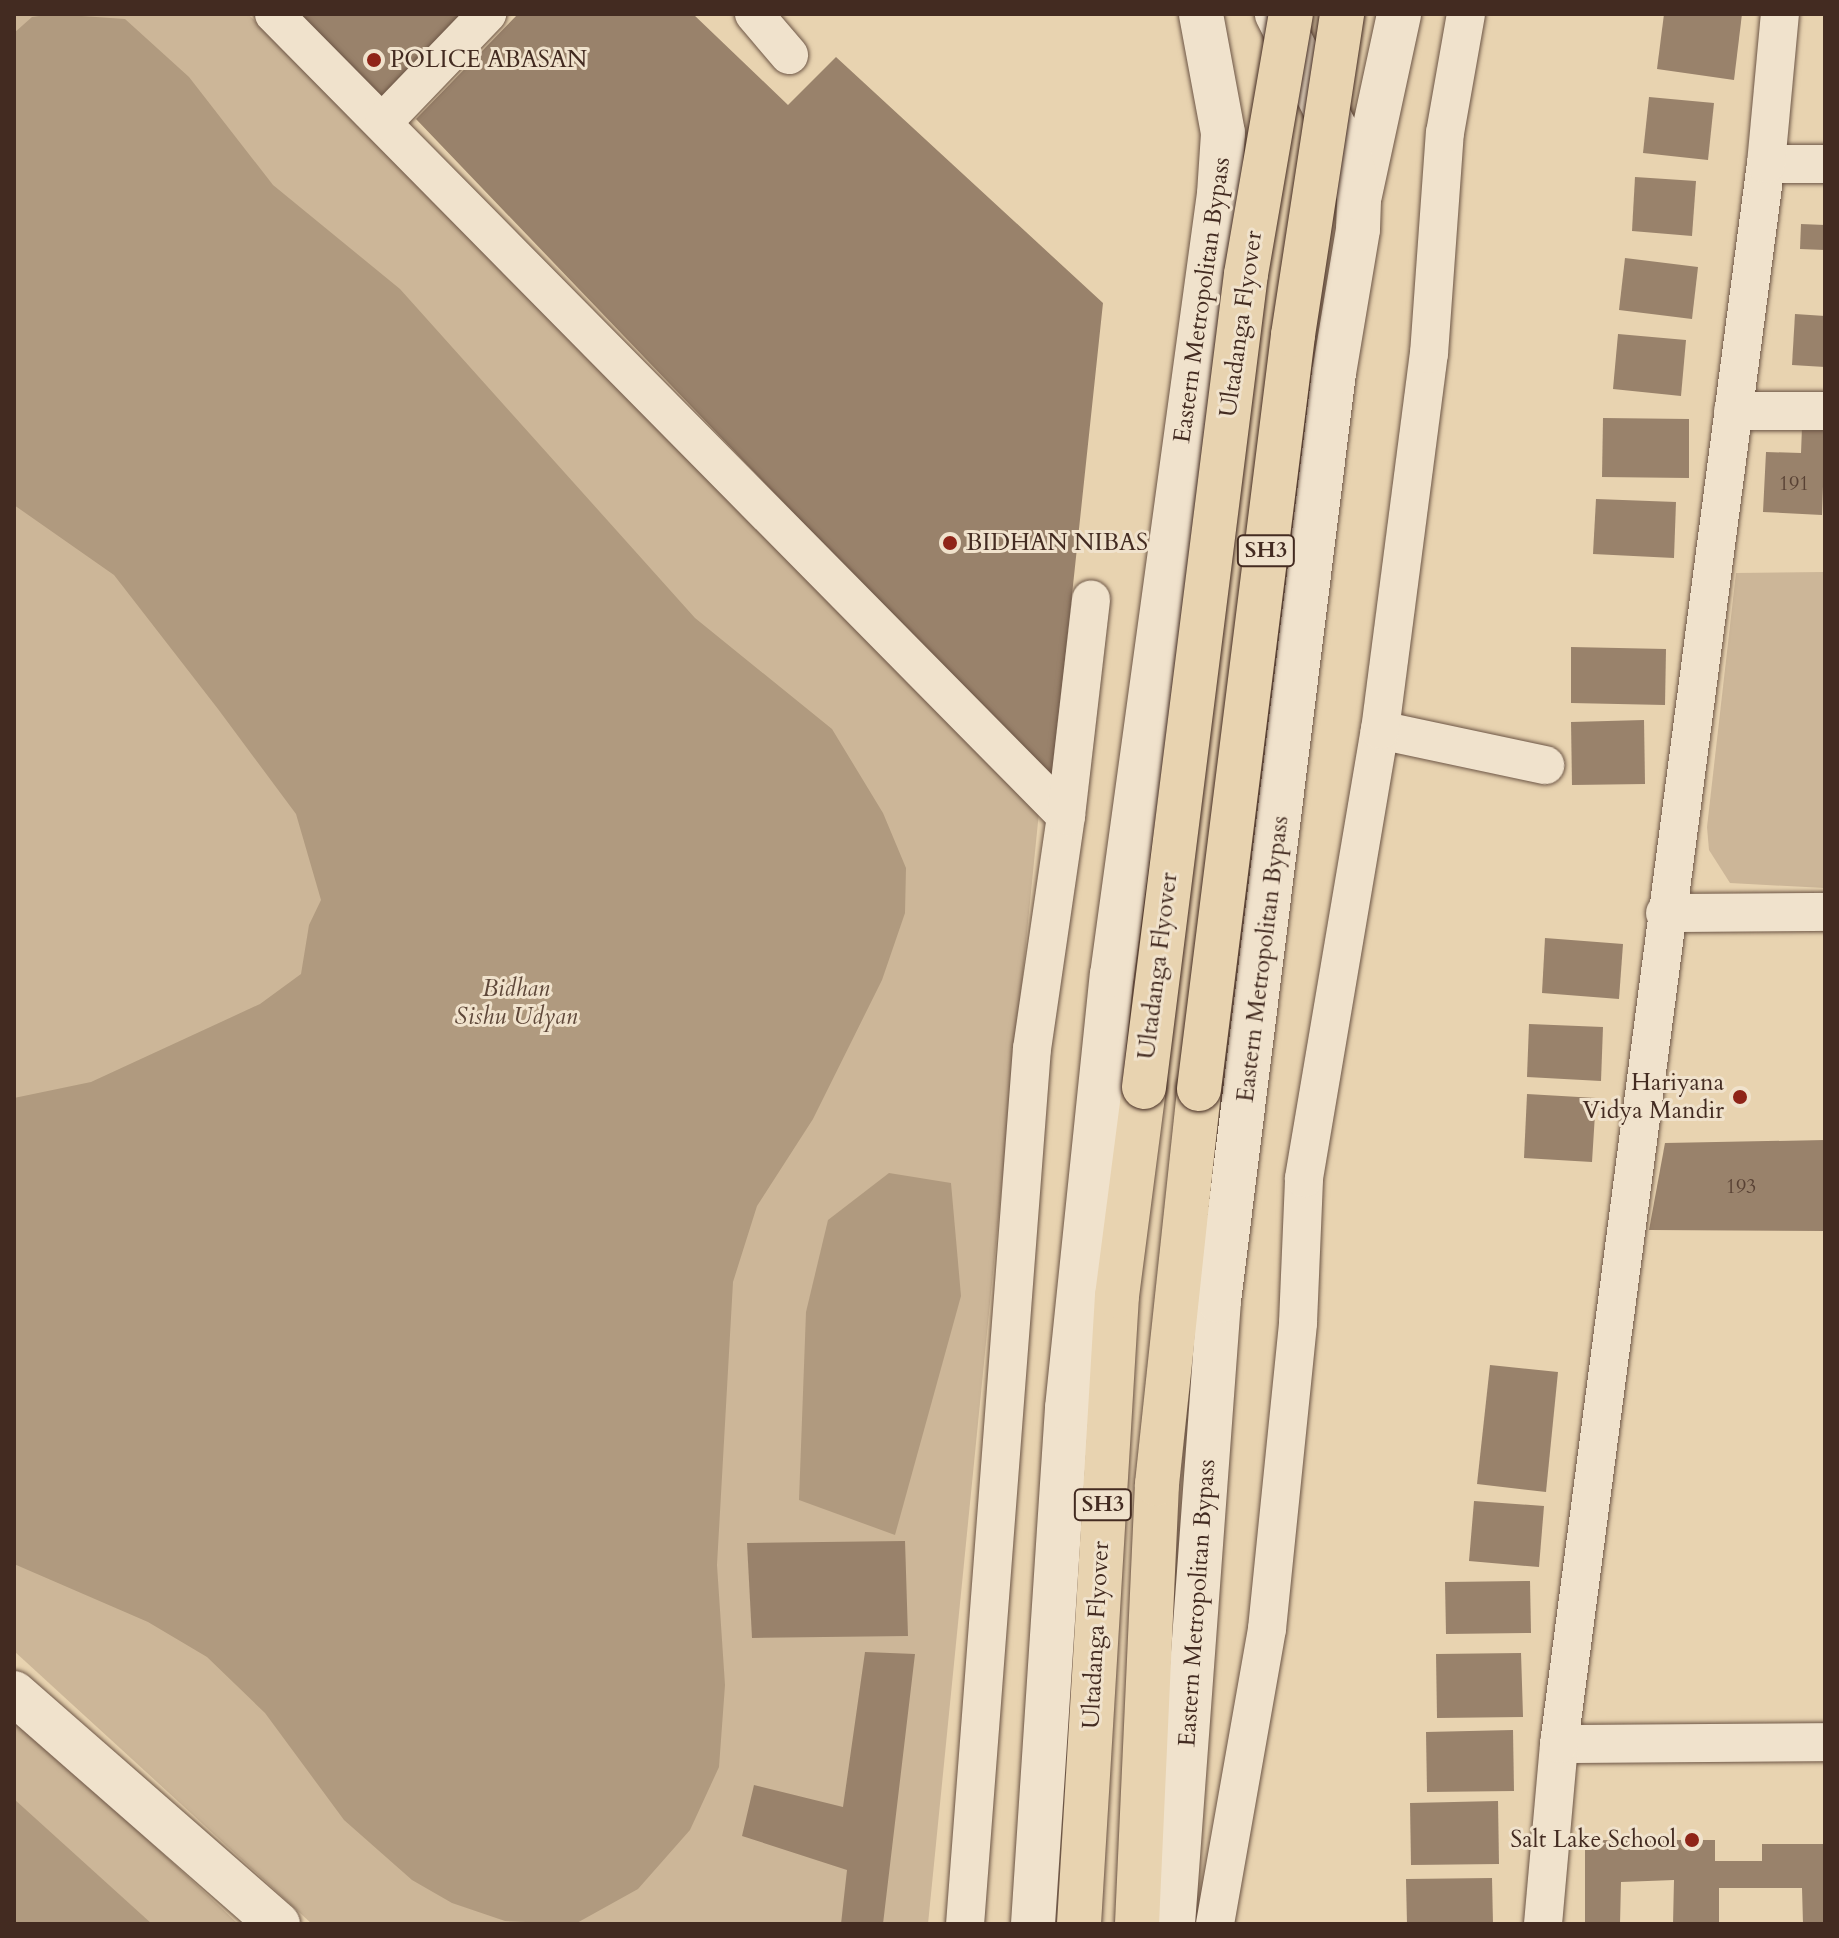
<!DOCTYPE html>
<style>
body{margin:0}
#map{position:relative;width:1839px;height:1938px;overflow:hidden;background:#e8d3b0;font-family:Cardo,serif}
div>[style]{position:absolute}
.green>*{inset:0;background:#ccb698}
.water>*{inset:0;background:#b09a7f}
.building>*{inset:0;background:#99826b}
.roads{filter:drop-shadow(0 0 2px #6c5545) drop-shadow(0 0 2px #6c5545)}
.minor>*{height:38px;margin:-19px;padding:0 19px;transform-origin:19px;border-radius:19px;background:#f0e2cc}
.secondary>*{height:44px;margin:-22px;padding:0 22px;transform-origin:22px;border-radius:22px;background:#f0e2cc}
.primary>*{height:44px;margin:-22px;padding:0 22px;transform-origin:22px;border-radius:22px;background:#e8d3b0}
.bridges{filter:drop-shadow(0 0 2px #432b21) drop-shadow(0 0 2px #432b21)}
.primary-bridge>*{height:44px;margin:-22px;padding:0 22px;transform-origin:22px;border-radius:22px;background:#e8d3b0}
.dots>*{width:22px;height:22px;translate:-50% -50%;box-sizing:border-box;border:4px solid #f0e2cc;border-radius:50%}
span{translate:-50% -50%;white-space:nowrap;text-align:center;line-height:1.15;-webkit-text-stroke:6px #f0e2cc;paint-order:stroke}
.number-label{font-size:20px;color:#584134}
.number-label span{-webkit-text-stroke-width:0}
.shield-label span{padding:2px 6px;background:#f0e2cc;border:2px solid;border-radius:6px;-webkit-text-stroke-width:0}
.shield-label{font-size:22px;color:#432b21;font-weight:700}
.poi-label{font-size:24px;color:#432b21}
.left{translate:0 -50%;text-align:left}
.right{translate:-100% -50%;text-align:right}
.street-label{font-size:24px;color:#432b21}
.park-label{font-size:24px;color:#5e4739;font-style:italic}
.frame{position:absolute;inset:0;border:16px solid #432b21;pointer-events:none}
</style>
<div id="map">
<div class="green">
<div style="clip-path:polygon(14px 14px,248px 14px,1039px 812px,928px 1924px,312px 1924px,14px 1651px)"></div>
<div style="clip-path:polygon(1825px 572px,1825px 888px,1730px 883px,1709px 850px,1707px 827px,1736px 573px)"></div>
<div style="clip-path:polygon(14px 1715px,215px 1902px,238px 1924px,14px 1924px)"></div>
</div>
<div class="water">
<div style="clip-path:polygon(53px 14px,125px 19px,189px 77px,273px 185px,400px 289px,695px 618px,832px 729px,883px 813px,906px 868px,905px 913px,882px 980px,813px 1119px,757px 1206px,733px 1282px,717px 1565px,725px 1685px,719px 1767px,690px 1830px,638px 1889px,575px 1924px,505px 1921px,452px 1903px,412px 1880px,344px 1820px,265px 1713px,207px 1657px,148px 1622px,14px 1564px,14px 1098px,91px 1082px,260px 1004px,301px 974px,309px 925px,321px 900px,296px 814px,218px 709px,114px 575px,14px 505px,14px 33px,32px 17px)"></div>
<div style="clip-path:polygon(889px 1173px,951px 1183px,961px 1296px,895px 1535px,799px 1500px,806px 1312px,828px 1220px)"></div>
<div style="clip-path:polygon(14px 1799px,152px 1924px,14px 1924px)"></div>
</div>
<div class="building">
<div style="clip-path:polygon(280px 14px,468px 14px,374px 107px)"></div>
<div style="clip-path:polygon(518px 14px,693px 14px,788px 105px,836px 57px,1103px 303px,1052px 783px,416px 119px)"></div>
<div style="clip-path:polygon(1664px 14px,1742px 14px,1734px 80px,1657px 69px)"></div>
<div style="clip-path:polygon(1649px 97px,1714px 103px,1708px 160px,1643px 153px)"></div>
<div style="clip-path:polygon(1635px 177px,1696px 181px,1692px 236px,1632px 231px)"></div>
<div style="clip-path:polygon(1801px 224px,1825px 225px,1825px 250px,1800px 249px)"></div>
<div style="clip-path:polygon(1625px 258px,1698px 267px,1692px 319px,1619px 310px)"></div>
<div style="clip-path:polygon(1795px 314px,1825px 316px,1825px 367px,1792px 365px)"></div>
<div style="clip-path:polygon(1618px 334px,1686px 340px,1681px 396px,1613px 389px)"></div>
<div style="clip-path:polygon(1603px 418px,1689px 419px,1689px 478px,1602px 477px)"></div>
<div style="clip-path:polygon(1802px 427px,1825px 429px,1822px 515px,1763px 512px,1766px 452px,1801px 453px)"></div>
<div style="clip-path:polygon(1596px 499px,1676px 502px,1674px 558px,1593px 554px)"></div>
<div style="clip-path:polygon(1571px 647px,1666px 649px,1665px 705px,1571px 703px)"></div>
<div style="clip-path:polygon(1644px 720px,1645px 784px,1572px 785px,1571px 722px)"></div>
<div style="clip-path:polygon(1545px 938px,1623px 944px,1619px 999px,1542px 993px)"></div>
<div style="clip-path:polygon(1529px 1024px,1603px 1027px,1601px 1081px,1527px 1077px)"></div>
<div style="clip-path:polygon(1527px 1094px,1596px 1098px,1592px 1162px,1524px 1158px)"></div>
<div style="clip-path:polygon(1825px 1140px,1825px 1231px,1649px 1230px,1665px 1143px)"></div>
<div style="clip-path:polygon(1490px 1365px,1558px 1372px,1546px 1492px,1477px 1484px)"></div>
<div style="clip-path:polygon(1474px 1501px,1544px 1506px,1539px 1567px,1469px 1561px)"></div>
<div style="clip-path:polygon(905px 1541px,908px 1636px,752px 1638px,747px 1543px)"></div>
<div style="clip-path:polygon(1530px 1581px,1531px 1633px,1446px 1634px,1445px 1582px)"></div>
<div style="clip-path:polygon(865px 1652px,915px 1654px,883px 1924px,841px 1924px,847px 1870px,742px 1836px,754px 1785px,843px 1807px)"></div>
<div style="clip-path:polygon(1521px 1653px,1523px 1717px,1437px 1718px,1436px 1654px)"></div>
<div style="clip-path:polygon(1513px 1730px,1514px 1791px,1427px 1792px,1426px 1732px)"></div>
<div style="clip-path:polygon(1498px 1801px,1499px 1864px,1411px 1865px,1410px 1803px)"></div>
<div style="clip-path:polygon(1585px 1840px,1715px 1840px,1715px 1861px,1762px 1861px,1762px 1844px,1825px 1844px,1825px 1924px,1803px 1924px,1802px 1888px,1719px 1888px,1719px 1924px,1673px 1924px,1674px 1880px,1621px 1882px,1620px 1924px,1585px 1924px)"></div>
<div style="clip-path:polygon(1492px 1878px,1493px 1924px,1407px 1924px,1406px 1879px)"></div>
</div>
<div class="roads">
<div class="minor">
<div style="left:274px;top:14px;width:1127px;rotate:45.36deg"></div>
<div style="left:1066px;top:816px;width:234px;rotate:98.3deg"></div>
<div style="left:1032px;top:1048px;width:879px;rotate:94.37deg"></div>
<div style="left:754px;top:14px;width:54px;rotate:49.5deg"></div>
<div style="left:384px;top:121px;width:149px;rotate:-46.1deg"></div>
<div style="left:1766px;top:164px;width:59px"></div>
<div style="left:1733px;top:411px;width:92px"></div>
<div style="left:1380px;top:730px;width:169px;rotate:12deg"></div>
<div style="left:1066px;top:816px;width:218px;rotate:-83.4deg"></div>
<div style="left:1665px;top:913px;width:160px;rotate:-0.4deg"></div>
<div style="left:1559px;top:1744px;width:266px;rotate:-0.4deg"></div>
<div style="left:1215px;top:1924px;width:300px;rotate:-80deg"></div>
<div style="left:1267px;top:1629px;width:308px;rotate:-84.2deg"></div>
<div style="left:1298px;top:1323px;width:145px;rotate:-87.6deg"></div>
<div style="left:1304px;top:1178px;width:454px;rotate:-80.4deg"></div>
<div style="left:1380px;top:730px;width:379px;rotate:-82.6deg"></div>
<div style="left:1429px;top:354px;width:222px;rotate:-85.9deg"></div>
<div style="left:1445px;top:133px;width:121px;rotate:-80deg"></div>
<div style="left:1543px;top:1924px;width:181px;rotate:-84.9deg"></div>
<div style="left:1559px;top:1744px;width:1594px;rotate:-82.54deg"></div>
<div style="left:1766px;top:164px;width:151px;rotate:-84.7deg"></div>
</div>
<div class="secondary">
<div style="left:1360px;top:195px;width:185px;rotate:-77.8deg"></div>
<div style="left:14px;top:1693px;width:351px;rotate:41.2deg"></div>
<div style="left:1033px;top:1924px;width:517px;rotate:-86.23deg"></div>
<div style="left:1067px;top:1408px;width:435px;rotate:-84.1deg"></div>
<div style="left:1112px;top:975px;width:788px;rotate:-82.2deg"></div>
<div style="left:1219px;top:194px;width:61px;rotate:-86.2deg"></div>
<div style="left:1223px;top:133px;width:121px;rotate:-100.5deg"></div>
<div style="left:1173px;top:1924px;width:625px;rotate:-85.78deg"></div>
<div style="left:1219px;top:1301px;width:935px;rotate:-82.94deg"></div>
<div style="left:1334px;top:373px;width:146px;rotate:-80.5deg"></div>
<div style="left:1358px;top:229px;width:31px;rotate:-88deg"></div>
<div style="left:1359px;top:198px;width:39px;rotate:-102deg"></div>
<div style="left:1351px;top:160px;width:164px;rotate:-116.9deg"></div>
</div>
<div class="primary">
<div style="left:1079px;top:1924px;width:629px;rotate:-86.54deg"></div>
<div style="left:1117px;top:1296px;width:211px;rotate:-82.6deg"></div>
<div style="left:1137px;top:1924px;width:440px;rotate:-87.4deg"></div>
<div style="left:1157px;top:1484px;width:397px;rotate:-83.9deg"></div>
</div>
</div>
<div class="bridges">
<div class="primary-bridge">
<div style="left:1144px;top:1087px;width:819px;rotate:-82.85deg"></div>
<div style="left:1246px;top:274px;width:264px;rotate:-80.2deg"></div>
<div style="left:1199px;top:1089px;width:760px;rotate:-82.89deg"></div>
<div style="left:1293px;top:335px;width:325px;rotate:-81.3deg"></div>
</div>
</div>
<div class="dots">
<div style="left:374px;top:60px;background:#8f2418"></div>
<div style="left:950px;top:543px;background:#8f2418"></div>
<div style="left:1740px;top:1097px;background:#8f2418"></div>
<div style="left:1692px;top:1840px;background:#8f2418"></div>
</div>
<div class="number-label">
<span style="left:1794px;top:483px">191</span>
<span style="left:1741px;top:1186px">193</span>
</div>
<div class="shield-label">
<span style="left:1266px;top:551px">SH3</span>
<span style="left:1103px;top:1505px">SH3</span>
</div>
<div class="poi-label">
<span class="left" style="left:390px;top:60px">POLICE ABASAN</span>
<span class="left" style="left:966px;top:543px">BIDHAN NIBAS</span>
<span class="right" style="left:1724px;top:1097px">Hariyana<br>Vidya Mandir</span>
<span class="right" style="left:1676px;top:1840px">Salt Lake School</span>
</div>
<div class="street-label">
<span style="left:1202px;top:300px;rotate:-82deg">Eastern Metropolitan Bypass</span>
<span style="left:1241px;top:324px;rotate:-82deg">Ultadanga Flyover</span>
<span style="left:1263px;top:959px;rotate:-83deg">Eastern Metropolitan Bypass</span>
<span style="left:1158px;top:966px;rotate:-83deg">Ultadanga Flyover</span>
<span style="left:1197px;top:1603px;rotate:-86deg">Eastern Metropolitan Bypass</span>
<span style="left:1096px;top:1635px;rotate:-87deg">Ultadanga Flyover</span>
</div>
<div class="park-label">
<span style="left:516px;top:1003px">Bidhan<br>Sishu Udyan</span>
</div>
<div class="frame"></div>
</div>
